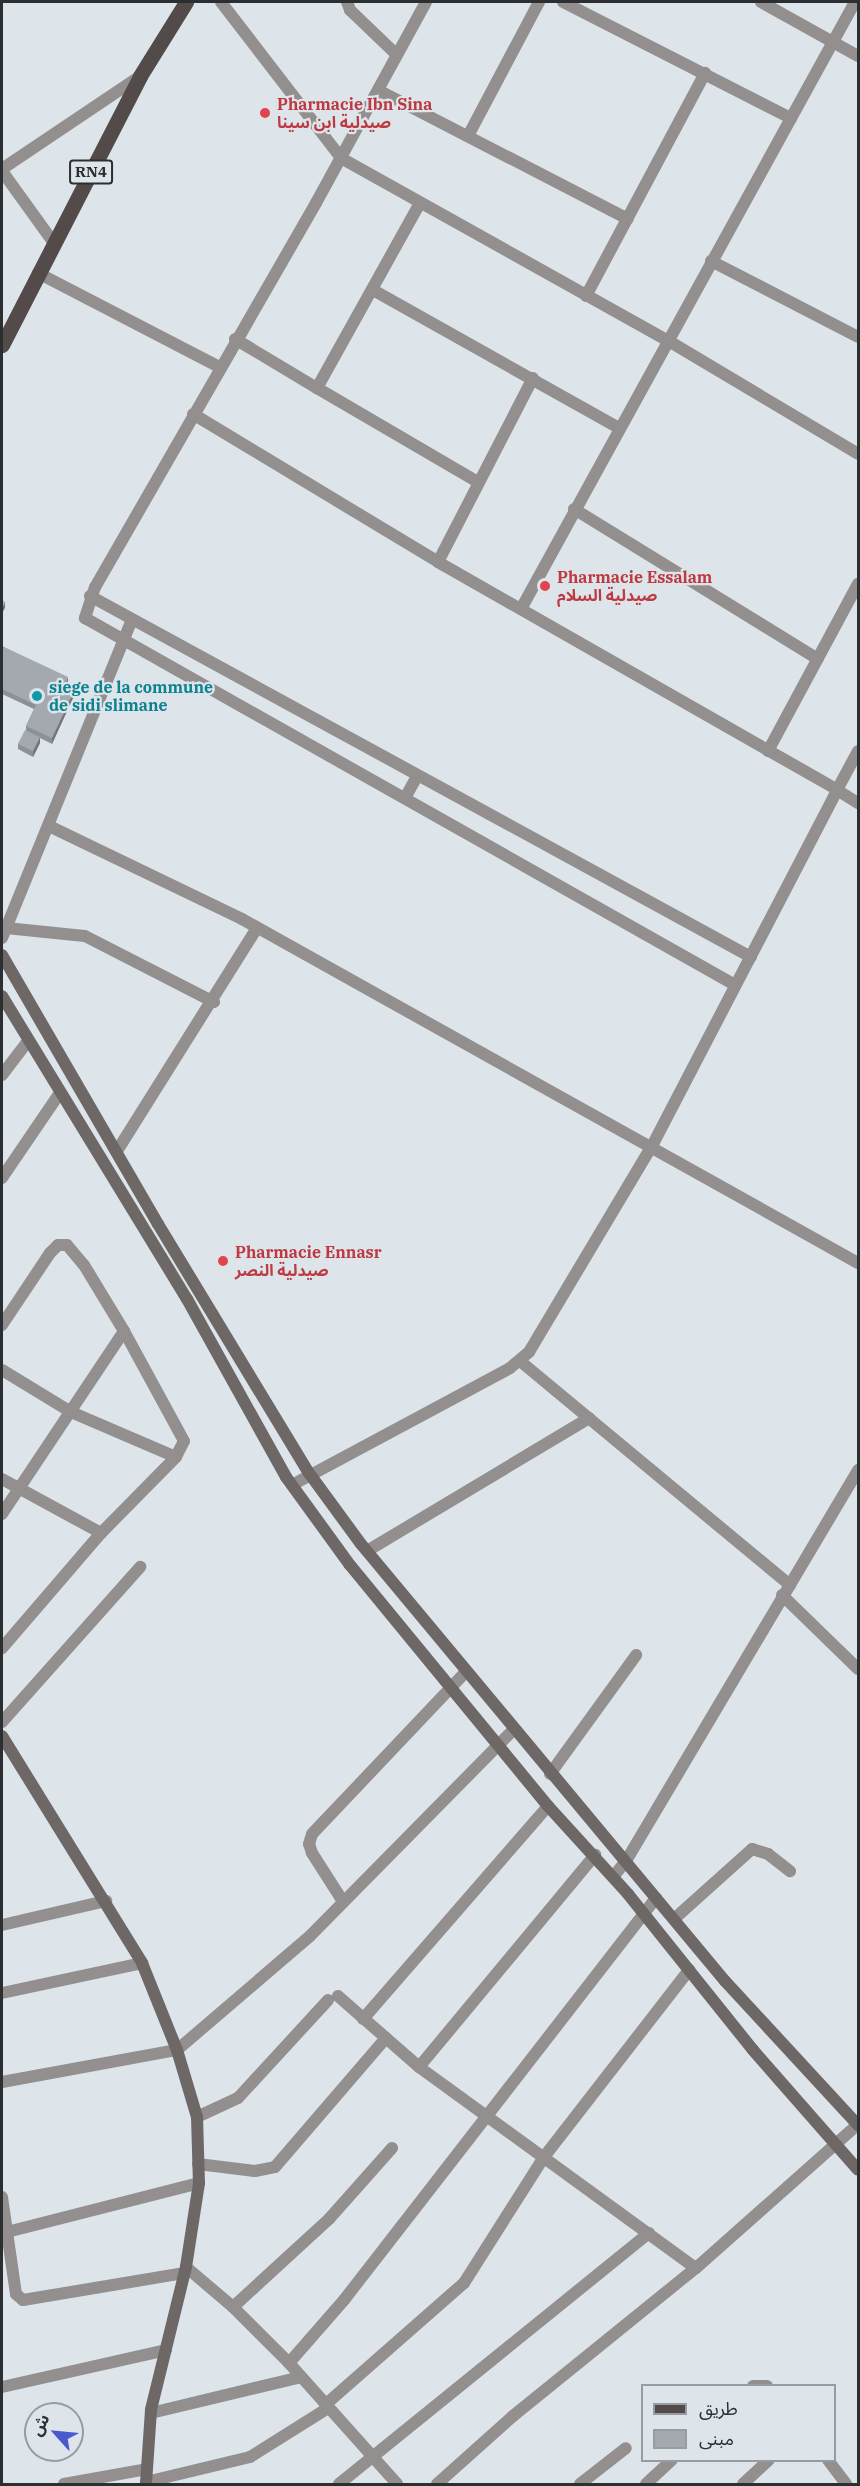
<!DOCTYPE html>
<meta charset="utf-8">
<style>
body{margin:0}
#map{position:relative;width:860px;height:2486px;overflow:hidden;background:#dde4ea;font-family:"IBM Plex Serif","Noto Sans Arabic",serif}
div>[style]{position:absolute}
.street>*{height:12px;margin:-6px;padding:0 6px;transform-origin:6px;border-radius:6px;background:#938f8e}
.secondary>*{height:12px;margin:-6px;padding:0 6px;transform-origin:6px;border-radius:6px;background:#6d6766}
.primary>*{height:15px;margin:-7.5px;padding:0 7.5px;transform-origin:7.5px;border-radius:7.5px;background:#524b4a}
.wall>*{inset:0;background:#8d9197}
.shaded-wall>*{inset:0;background:#73767b}
.building>*{inset:0;background:#a4a9b0}
.dots>*{width:16px;height:16px;translate:-50% -50%;box-sizing:border-box;border:3px solid #dde4ea;border-radius:50%}
span{translate:-50% -50%;white-space:nowrap;text-align:center;line-height:1.15;-webkit-text-stroke:4.5px #dde4ea;paint-order:stroke}
.shield-label span{padding:2px 4px;background:#dde4ea;border:2px solid;border-radius:4px;-webkit-text-stroke-width:0}
.shield-label{font-size:15px;color:#2c2f31;font-weight:700}
.health-label{font-size:16px;color:#be3a42;font-weight:700}
.left{translate:0 -50%;text-align:left}
.culture-label{font-size:16px;color:#0d838f;font-weight:700}
.frame{position:absolute;inset:0;border:3px solid #2c2f31;pointer-events:none}
.legend{position:absolute;left:641px;top:2384px;width:195px;height:78px;box-sizing:border-box;background:#dde4ea;border:2px solid #969ca0;margin:0;padding:8px 10px;list-style:none;font-size:18px;color:#2c2f31}
.legend li{display:flex;align-items:center;gap:12px;height:30px}
.legend b{width:30px;border:2px solid #969ca0}
.north{position:absolute;left:24px;top:2402px;width:60px;height:60px;box-sizing:border-box;background:#dde4ea;border:2px solid #969ca0;border-radius:50%;rotate:297deg;font-size:16px;font-weight:700;line-height:24px;text-align:center;color:#2c2f31}
.north::after{content:'';display:block;margin:auto;width:21px;height:27px;background:#4959ce;clip-path:polygon(50% 0,100% 100%,50% 72%,0 100%)}
</style>
<div id="map">
<div class="street">
<div style="left:221px;top:2px;width:197px;rotate:52.4deg"></div>
<div style="left:341px;top:158px;width:373px;rotate:29.2deg"></div>
<div style="left:667px;top:340px;width:222px;rotate:30.8deg"></div>
<div style="left:347px;top:2px;width:9px;rotate:69deg"></div>
<div style="left:350px;top:10px;width:65px;rotate:43.8deg"></div>
<div style="left:426px;top:2px;width:229px;rotate:118.7deg"></div>
<div style="left:316px;top:203px;width:443px;rotate:119.9deg"></div>
<div style="left:95px;top:587px;width:33px;rotate:108deg"></div>
<div style="left:85px;top:618px;width:746px;rotate:29.45deg"></div>
<div style="left:563px;top:2px;width:256px;rotate:27deg"></div>
<div style="left:761px;top:2px;width:111px;rotate:29.1deg"></div>
<div style="left:378px;top:90px;width:281px;rotate:27.3deg"></div>
<div style="left:468px;top:136px;width:152px;rotate:-62.1deg"></div>
<div style="left:2px;top:169px;width:165px;rotate:-33.9deg"></div>
<div style="left:2px;top:171px;width:89px;rotate:54.2deg"></div>
<div style="left:711px;top:261px;width:165px;rotate:27.3deg"></div>
<div style="left:38px;top:273px;width:204px;rotate:27.4deg"></div>
<div style="left:373px;top:290px;width:280px;rotate:29.3deg"></div>
<div style="left:586px;top:296px;width:253px;rotate:-61.9deg"></div>
<div style="left:235px;top:339px;width:96px;rotate:30.9deg"></div>
<div style="left:317px;top:388px;width:210px;rotate:-60.9deg"></div>
<div style="left:317px;top:388px;width:186px;rotate:30.3deg"></div>
<div style="left:193px;top:414px;width:286px;rotate:31.1deg"></div>
<div style="left:438px;top:562px;width:460px;rotate:29.7deg"></div>
<div style="left:837px;top:790px;width:44px;rotate:-61.7deg"></div>
<div style="left:574px;top:509px;width:286px;rotate:31.6deg"></div>
<div style="left:438px;top:562px;width:207px;rotate:-62.7deg"></div>
<div style="left:90px;top:596px;width:753px;rotate:28.64deg"></div>
<div style="left:521px;top:609px;width:693px;rotate:-61.18deg"></div>
<div style="left:768px;top:751px;width:190px;rotate:-61.7deg"></div>
<div style="left:405px;top:798px;width:25px;rotate:-61deg"></div>
<div style="left:49px;top:826px;width:214px;rotate:25.7deg"></div>
<div style="left:242px;top:919px;width:706px;rotate:29.18deg"></div>
<div style="left:6px;top:928px;width:79px;rotate:5.8deg"></div>
<div style="left:85px;top:936px;width:145px;rotate:27.1deg"></div>
<div style="left:2px;top:938px;width:344px;rotate:-67.8deg"></div>
<div style="left:2px;top:1075px;width:43px;rotate:-52.6deg"></div>
<div style="left:117px;top:1151px;width:263px;rotate:-57.9deg"></div>
<div style="left:2px;top:1178px;width:102px;rotate:-55.8deg"></div>
<div style="left:2px;top:1325px;width:87px;rotate:-56.3deg"></div>
<div style="left:50px;top:1253px;width:11px;rotate:-45deg"></div>
<div style="left:58px;top:1245px;width:9px"></div>
<div style="left:67px;top:1245px;width:26px;rotate:50deg"></div>
<div style="left:84px;top:1265px;width:77px;rotate:58.8deg"></div>
<div style="left:124px;top:1331px;width:125px;rotate:61.4deg"></div>
<div style="left:184px;top:1441px;width:18px;rotate:117deg"></div>
<div style="left:176px;top:1457px;width:107px;rotate:134.6deg"></div>
<div style="left:101px;top:1533px;width:152px;rotate:130.7deg"></div>
<div style="left:520px;top:1361px;width:351px;rotate:39.7deg"></div>
<div style="left:2px;top:1370px;width:81px;rotate:31.3deg"></div>
<div style="left:71px;top:1412px;width:114px;rotate:23.2deg"></div>
<div style="left:2px;top:1479px;width:113px;rotate:28.6deg"></div>
<div style="left:292px;top:1485px;width:247px;rotate:-28.2deg"></div>
<div style="left:510px;top:1368px;width:25px;rotate:-40deg"></div>
<div style="left:529px;top:1352px;width:240px;rotate:-59.2deg"></div>
<div style="left:652px;top:1146px;width:401px;rotate:-62.5deg"></div>
<div style="left:837px;top:790px;width:25px;rotate:32deg"></div>
<div style="left:2px;top:1514px;width:220px;rotate:-56.3deg"></div>
<div style="left:367px;top:1551px;width:259px;rotate:-30.9deg"></div>
<div style="left:782px;top:1595px;width:106px;rotate:44.2deg"></div>
<div style="left:2px;top:1722px;width:208px;rotate:-48.3deg"></div>
<div style="left:550px;top:1774px;width:147px;rotate:-54.1deg"></div>
<div style="left:613px;top:1877px;width:21px;rotate:-51deg"></div>
<div style="left:626px;top:1861px;width:455px;rotate:-59.3deg"></div>
<div style="left:342px;top:1900px;width:56px;rotate:-122.6deg"></div>
<div style="left:312px;top:1853px;width:9px;rotate:-108deg"></div>
<div style="left:309px;top:1844px;width:10px;rotate:-73deg"></div>
<div style="left:312px;top:1834px;width:222px;rotate:-46.5deg"></div>
<div style="left:674px;top:1919px;width:105px;rotate:-41.9deg"></div>
<div style="left:752px;top:1849px;width:17px;rotate:17deg"></div>
<div style="left:768px;top:1854px;width:28px;rotate:38deg"></div>
<div style="left:2px;top:1925px;width:107px;rotate:-13deg"></div>
<div style="left:2px;top:1993px;width:143px;rotate:-12.1deg"></div>
<div style="left:338px;top:1996px;width:108px;rotate:41.2deg"></div>
<div style="left:419px;top:2067px;width:342px;rotate:36deg"></div>
<div style="left:363px;top:2019px;width:282px;rotate:-49deg"></div>
<div style="left:419px;top:2067px;width:276px;rotate:-50.3deg"></div>
<div style="left:2px;top:2082px;width:178px;rotate:-10.4deg"></div>
<div style="left:177px;top:2050px;width:175px;rotate:-40.6deg"></div>
<div style="left:310px;top:1936px;width:289px;rotate:-45.4deg"></div>
<div style="left:197px;top:2117px;width:45px;rotate:-24.9deg"></div>
<div style="left:238px;top:2098px;width:133px;rotate:-47.4deg"></div>
<div style="left:198px;top:2164px;width:57px;rotate:7deg"></div>
<div style="left:255px;top:2171px;width:20px;rotate:-11deg"></div>
<div style="left:275px;top:2167px;width:170px;rotate:-49.3deg"></div>
<div style="left:2px;top:2197px;width:98px;rotate:81.8deg"></div>
<div style="left:16px;top:2294px;width:9px;rotate:41deg"></div>
<div style="left:23px;top:2300px;width:164px;rotate:-9.5deg"></div>
<div style="left:7px;top:2232px;width:198px;rotate:-14.3deg"></div>
<div style="left:186px;top:2267px;width:62px;rotate:40.4deg"></div>
<div style="left:233px;top:2307px;width:79px;rotate:45deg"></div>
<div style="left:289px;top:2363px;width:162px;rotate:48.2deg"></div>
<div style="left:233px;top:2307px;width:130px;rotate:-42.5deg"></div>
<div style="left:329px;top:2219px;width:95px;rotate:-48.4deg"></div>
<div style="left:289px;top:2363px;width:84px;rotate:-48.9deg"></div>
<div style="left:344px;top:2300px;width:509px;rotate:-52.18deg"></div>
<div style="left:753px;top:2386px;width:14px"></div>
<div style="left:2px;top:2387px;width:168px;rotate:-12.7deg"></div>
<div style="left:325px;top:2405px;width:185px;rotate:-41.3deg"></div>
<div style="left:464px;top:2283px;width:149px;rotate:-57.6deg"></div>
<div style="left:544px;top:2157px;width:237px;rotate:-52.2deg"></div>
<div style="left:151px;top:2413px;width:154px;rotate:-13.5deg"></div>
<div style="left:828px;top:2460px;width:30px;rotate:53deg"></div>
<div style="left:146px;top:2482px;width:107px;rotate:-13.5deg"></div>
<div style="left:250px;top:2457px;width:92px;rotate:-32.1deg"></div>
<div style="left:64px;top:2484px;width:84px;rotate:-10.2deg"></div>
<div style="left:339px;top:2484px;width:399px;rotate:-39deg"></div>
<div style="left:437px;top:2484px;width:102px;rotate:-41.8deg"></div>
<div style="left:513px;top:2416px;width:235px;rotate:-39deg"></div>
<div style="left:696px;top:2268px;width:217px;rotate:-41.6deg"></div>
<div style="left:580px;top:2484px;width:58px;rotate:-38deg"></div>
<div style="left:646px;top:2484px;width:35px;rotate:-43deg"></div>
<div style="left:743px;top:2484px;width:35px;rotate:-43deg"></div>
</div>
<div class="secondary">
<div style="left:2px;top:955px;width:311px;rotate:59.9deg"></div>
<div style="left:158px;top:1224px;width:291px;rotate:58.8deg"></div>
<div style="left:309px;top:1473px;width:88px;rotate:53.8deg"></div>
<div style="left:361px;top:1544px;width:569px;rotate:50.21deg"></div>
<div style="left:725px;top:1981px;width:196px;rotate:47.3deg"></div>
<div style="left:2px;top:996px;width:355px;rotate:58.6deg"></div>
<div style="left:187px;top:1299px;width:204px;rotate:60.9deg"></div>
<div style="left:286px;top:1477px;width:109px;rotate:54deg"></div>
<div style="left:350px;top:1565px;width:312px;rotate:50.6deg"></div>
<div style="left:548px;top:1806px;width:119px;rotate:47.7deg"></div>
<div style="left:628px;top:1894px;width:200px;rotate:51.3deg"></div>
<div style="left:753px;top:2050px;width:159px;rotate:48.8deg"></div>
<div style="left:2px;top:1736px;width:267px;rotate:58.3deg"></div>
<div style="left:142px;top:1963px;width:94px;rotate:68.1deg"></div>
<div style="left:177px;top:2050px;width:70px;rotate:73.4deg"></div>
<div style="left:197px;top:2117px;width:66px;rotate:88.3deg"></div>
<div style="left:199px;top:2183px;width:85px;rotate:98.8deg"></div>
<div style="left:186px;top:2267px;width:147px;rotate:103.8deg"></div>
<div style="left:151px;top:2410px;width:74px;rotate:93.9deg"></div>
</div>
<div class="primary">
<div style="left:2px;top:345px;width:302px;rotate:-62.8deg"></div>
<div style="left:140px;top:76px;width:87px;rotate:-58.1deg"></div>
</div>
<div class="wall">
<div style="clip-path:polygon(2px 646px,68px 682px,65px 689px,73px 698px,52px 744px,40px 738px,40px 743px,33px 757px,18px 749px,18px 744px,26px 731px,26px 726px,34px 709px,2px 694px)"></div>
</div>
<div class="shaded-wall">
<div style="clip-path:polygon(5px 602px,5px 608px,2px 613px,2px 608px)"></div>
<div style="clip-path:polygon(68px 677px,68px 682px,63px 694px,63px 688px)"></div>
<div style="clip-path:polygon(73px 693px,73px 698px,52px 744px,52px 738px)"></div>
<div style="clip-path:polygon(40px 737px,40px 743px,33px 757px,33px 751px)"></div>
</div>
<div class="building">
<div style="clip-path:polygon(2px 600px,5px 602px,2px 608px)"></div>
<div style="clip-path:polygon(2px 646px,68px 677px,63px 688px,73px 693px,52px 738px,26px 726px,36px 705px,2px 689px)"></div>
<div style="clip-path:polygon(25px 730px,40px 737px,33px 751px,18px 744px)"></div>
</div>
<div class="dots">
<div style="left:265px;top:113px;background:#e0444e"></div>
<div style="left:545px;top:586px;background:#e0444e"></div>
<div style="left:37px;top:696px;background:#0f9aa8"></div>
<div style="left:223px;top:1261px;background:#e0444e"></div>
</div>
<div class="shield-label">
<span style="left:91px;top:172px">RN4</span>
</div>
<div class="health-label">
<span class="left" style="left:277px;top:113px">Pharmacie Ibn Sina<br>صيدلية ابن سينا</span>
<span class="left" style="left:557px;top:586px">Pharmacie Essalam<br>صيدلية السلام</span>
<span class="left" style="left:235px;top:1261px">Pharmacie Ennasr<br>صيدلية النصر</span>
</div>
<div class="culture-label">
<span class="left" style="left:49px;top:696px">siege de la commune<br>de sidi slimane</span>
</div>
<div class="frame"></div>
<ul class="legend">
<li><b style="height:8px;background:#524b4a"></b>طريق</li>
<li><b style="height:16px;background:#a4a9b0"></b>مبنى</li>
</ul>
<div class="north">ش</div>
</div>
